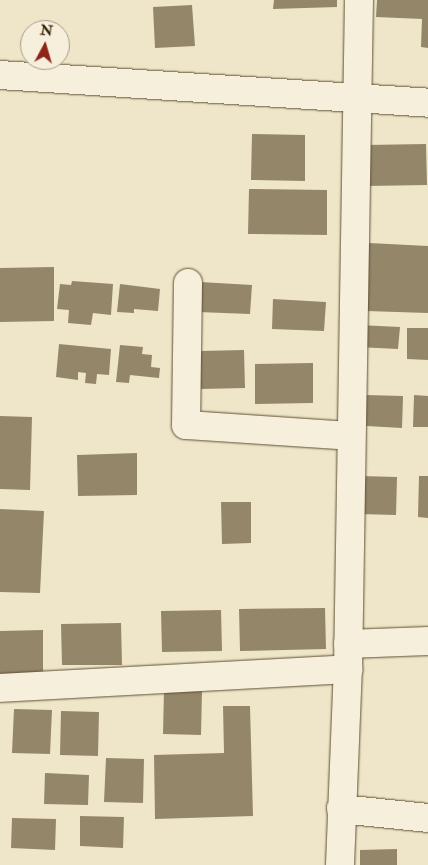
<!DOCTYPE html>
<style>
body{margin:0}
#map{position:relative;width:428px;height:865px;overflow:hidden;background:#efe6c9;font-family:"IM FELL Double Pica",serif}
div>[style]{position:absolute}
.building>*{inset:0;background:#948669}
.roads{filter:drop-shadow(0 0 1px #605033) drop-shadow(0 0 1px #605033)}
.minor>*{height:28px;margin:-14px;padding:0 14px;transform-origin:14px;border-radius:14px;background:#f5efdc}
span{translate:-50% -50%;white-space:nowrap;text-align:center;line-height:1.15;-webkit-text-stroke:4.5px #f5efdc;paint-order:stroke}
.north{position:absolute;left:20px;top:20px;width:50px;height:50px;box-sizing:border-box;background:#f5efdc;border:1px solid #a79b84;border-radius:50%;rotate:6deg;font-size:14px;font-weight:700;line-height:20px;text-align:center;color:#311e01}
.north::after{content:'';display:block;margin:auto;width:18px;height:22px;background:#8f2418;clip-path:polygon(50% 0,100% 100%,50% 72%,0 100%)}
</style>
<div id="map">
<div class="building">
<div style="clip-path:polygon(274px 0,337px 0,337px 7px,273px 9px)"></div>
<div style="clip-path:polygon(377px 0,428px 0,428px 48px,421px 47px,422px 19px,376px 17px)"></div>
<div style="clip-path:polygon(192px 5px,195px 46px,155px 48px,153px 7px)"></div>
<div style="clip-path:polygon(252px 134px,305px 135px,305px 181px,251px 180px)"></div>
<div style="clip-path:polygon(426px 144px,427px 185px,367px 186px,366px 145px)"></div>
<div style="clip-path:polygon(249px 189px,327px 190px,327px 235px,248px 234px)"></div>
<div style="clip-path:polygon(369px 243px,428px 246px,428px 313px,366px 311px)"></div>
<div style="clip-path:polygon(54px 267px,54px 321px,0 322px,0 268px)"></div>
<div style="clip-path:polygon(72px 281px,113px 284px,111px 315px,93px 313px,91px 325px,68px 323px,69px 310px,57px 309px,60px 284px,71px 285px)"></div>
<div style="clip-path:polygon(200px 282px,252px 285px,250px 314px,198px 312px)"></div>
<div style="clip-path:polygon(120px 284px,160px 289px,158px 311px,134px 309px,134px 313px,117px 312px)"></div>
<div style="clip-path:polygon(273px 299px,326px 302px,324px 331px,272px 329px)"></div>
<div style="clip-path:polygon(358px 325px,400px 327px,398px 349px,357px 347px)"></div>
<div style="clip-path:polygon(407px 328px,428px 328px,428px 360px,407px 359px)"></div>
<div style="clip-path:polygon(59px 344px,111px 349px,109px 375px,97px 374px,96px 384px,85px 383px,86px 373px,78px 372px,78px 380px,56px 377px)"></div>
<div style="clip-path:polygon(120px 345px,143px 347px,142px 354px,152px 355px,151px 367px,160px 368px,159px 378px,130px 375px,129px 383px,116px 382px)"></div>
<div style="clip-path:polygon(244px 350px,245px 388px,201px 389px,200px 351px)"></div>
<div style="clip-path:polygon(313px 363px,313px 403px,255px 404px,255px 364px)"></div>
<div style="clip-path:polygon(366px 395px,403px 396px,402px 428px,366px 426px)"></div>
<div style="clip-path:polygon(414px 395px,428px 396px,428px 427px,413px 427px)"></div>
<div style="clip-path:polygon(0 416px,32px 417px,30px 490px,0 489px)"></div>
<div style="clip-path:polygon(137px 453px,137px 495px,78px 496px,77px 455px)"></div>
<div style="clip-path:polygon(360px 476px,397px 477px,396px 515px,359px 514px)"></div>
<div style="clip-path:polygon(419px 476px,428px 476px,428px 518px,418px 517px)"></div>
<div style="clip-path:polygon(221px 502px,251px 502px,251px 543px,222px 544px)"></div>
<div style="clip-path:polygon(0 509px,44px 511px,40px 593px,0 592px)"></div>
<div style="clip-path:polygon(325px 608px,326px 649px,240px 651px,239px 609px)"></div>
<div style="clip-path:polygon(221px 610px,222px 651px,162px 652px,161px 611px)"></div>
<div style="clip-path:polygon(121px 623px,122px 665px,62px 665px,61px 624px)"></div>
<div style="clip-path:polygon(43px 630px,43px 674px,0 674px,0 631px)"></div>
<div style="clip-path:polygon(164px 690px,202px 691px,201px 735px,163px 734px)"></div>
<div style="clip-path:polygon(223px 706px,250px 706px,253px 816px,155px 819px,154px 755px,224px 753px)"></div>
<div style="clip-path:polygon(14px 709px,52px 710px,50px 754px,12px 753px)"></div>
<div style="clip-path:polygon(61px 711px,99px 712px,98px 756px,60px 755px)"></div>
<div style="clip-path:polygon(106px 758px,144px 759px,143px 803px,104px 802px)"></div>
<div style="clip-path:polygon(45px 773px,89px 775px,88px 805px,44px 804px)"></div>
<div style="clip-path:polygon(80px 816px,124px 817px,123px 848px,80px 846px)"></div>
<div style="clip-path:polygon(12px 818px,56px 819px,55px 850px,11px 848px)"></div>
<div style="clip-path:polygon(397px 849px,397px 865px,360px 865px,360px 850px)"></div>
</div>
<div class="roads">
<div class="minor">
<div style="left:0;top:75px;width:429px;rotate:3.7deg"></div>
<div style="left:188px;top:283px;width:142px;rotate:90.8deg"></div>
<div style="left:186px;top:425px;width:165px;rotate:3.8deg"></div>
<div style="left:348px;top:644px;width:80px;rotate:-2.1deg"></div>
<div style="left:0;top:688px;width:349px;rotate:-3.1deg"></div>
<div style="left:341px;top:809px;width:87px;rotate:5.9deg"></div>
<div style="left:340px;top:865px;width:196px;rotate:-87.7deg"></div>
<div style="left:348px;top:669px;width:669px;rotate:-89.06deg"></div>
</div>
</div>
<div class="north">N</div>
</div>
